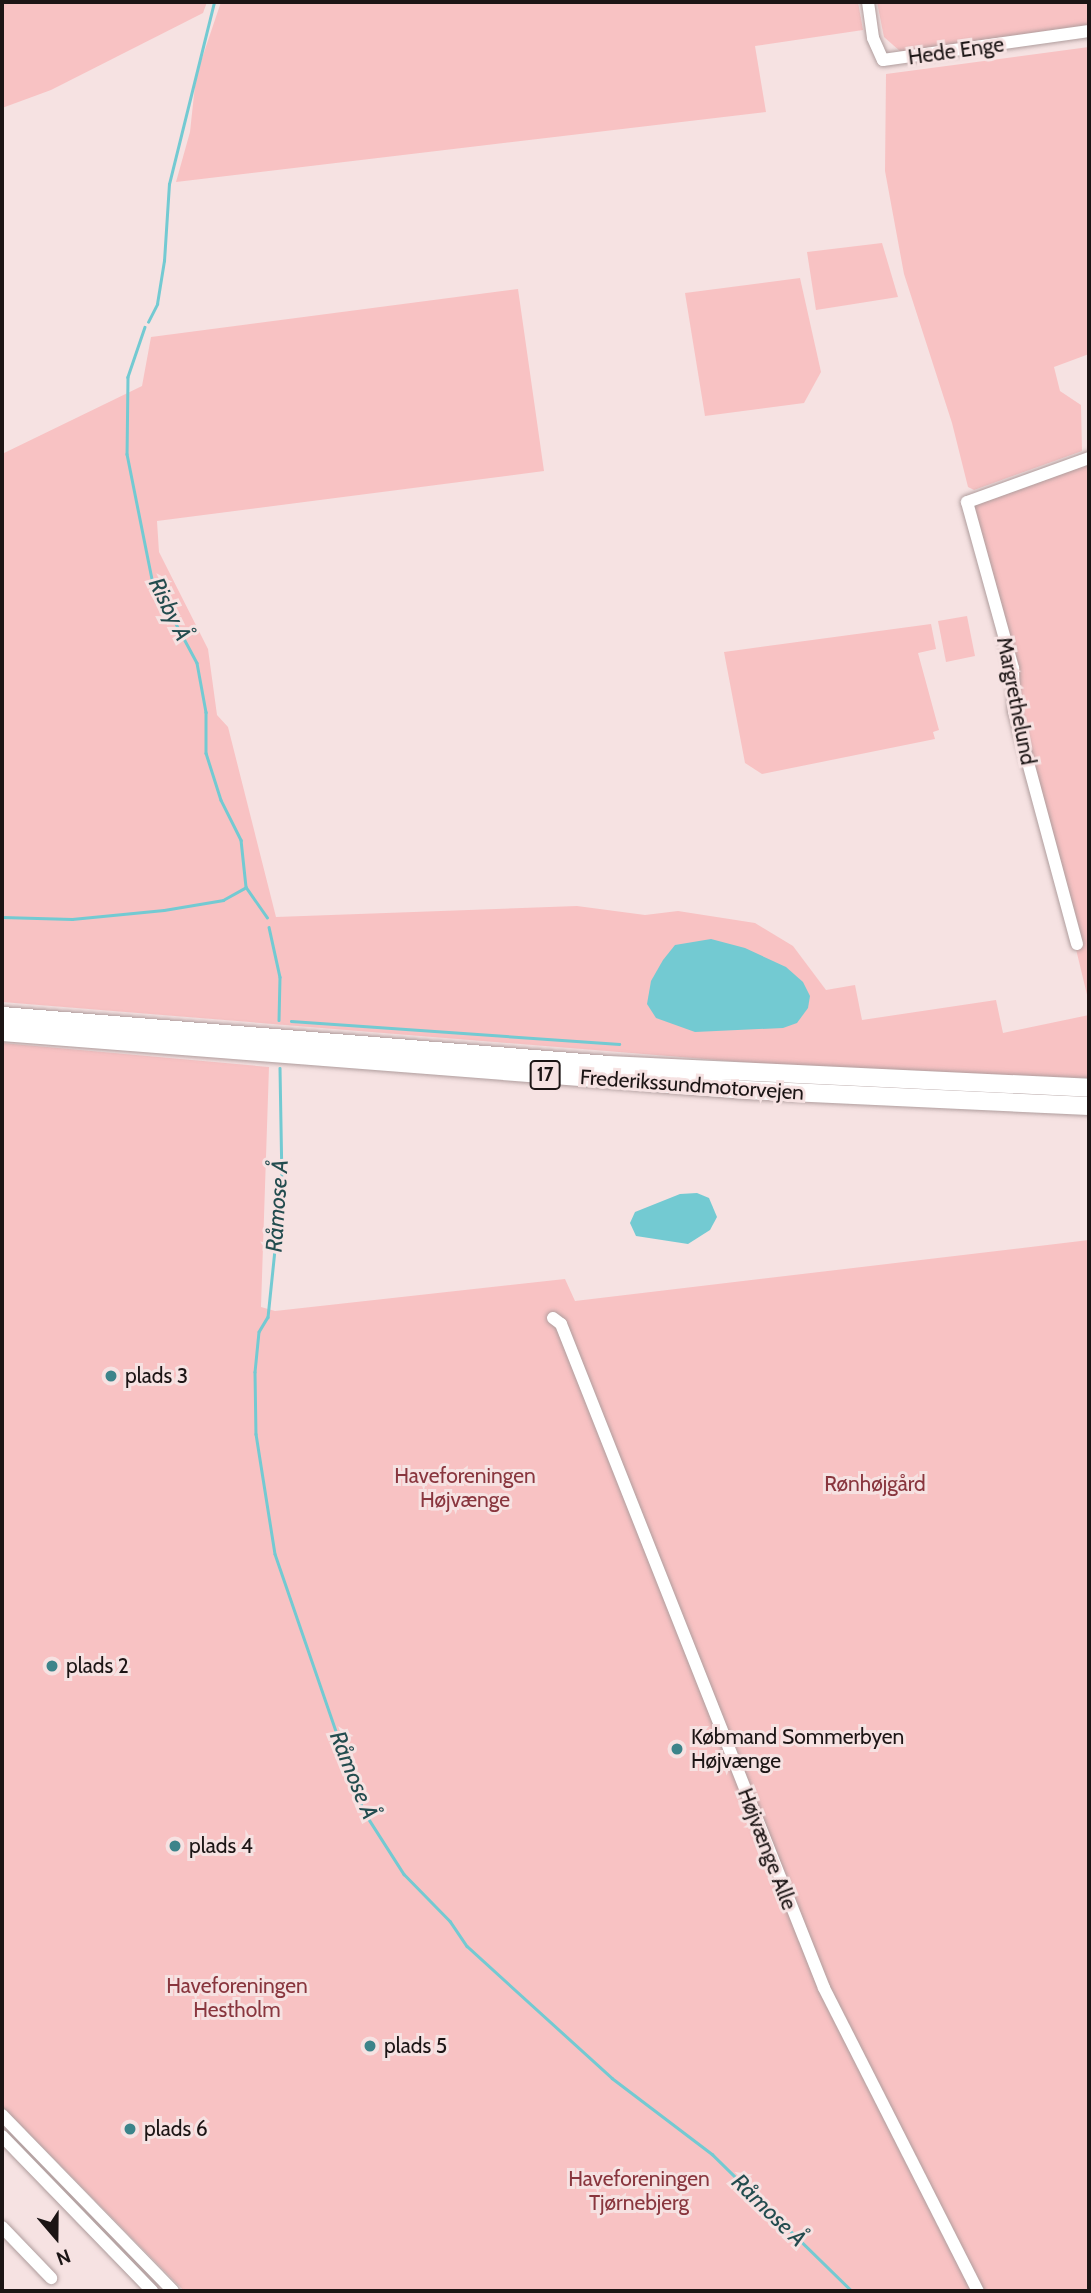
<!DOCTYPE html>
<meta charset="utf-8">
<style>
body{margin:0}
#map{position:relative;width:1091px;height:2293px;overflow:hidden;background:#f6e2e2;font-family:Cabin,sans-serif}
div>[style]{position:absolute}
.green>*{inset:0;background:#f8c2c3}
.water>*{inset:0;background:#73cad2}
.stream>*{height:2.5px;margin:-1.25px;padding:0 1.25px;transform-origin:1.25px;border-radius:1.25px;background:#73cad2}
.roads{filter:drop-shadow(0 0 2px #af9d9d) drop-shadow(0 0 2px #af9d9d)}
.minor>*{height:12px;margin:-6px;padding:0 6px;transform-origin:6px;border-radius:6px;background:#fff}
.highway>*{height:18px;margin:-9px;padding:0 9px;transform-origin:9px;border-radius:9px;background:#fff}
.dots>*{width:19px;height:19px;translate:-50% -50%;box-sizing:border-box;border:4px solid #f6e2e2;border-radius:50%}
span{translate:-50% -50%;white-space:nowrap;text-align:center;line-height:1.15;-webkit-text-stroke:6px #f6e2e2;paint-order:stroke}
.shield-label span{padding:2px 5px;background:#f6e2e2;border:2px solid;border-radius:5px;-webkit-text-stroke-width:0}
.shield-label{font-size:19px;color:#1c1515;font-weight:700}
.street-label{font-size:21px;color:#1c1515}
.poi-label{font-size:21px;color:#1c1515}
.left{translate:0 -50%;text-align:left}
.park-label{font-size:21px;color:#89363e}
.water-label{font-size:23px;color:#234c4f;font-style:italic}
.frame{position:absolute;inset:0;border:4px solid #1c1515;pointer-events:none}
.north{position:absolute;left:21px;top:2202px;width:70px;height:70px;-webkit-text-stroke:5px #f6e2e2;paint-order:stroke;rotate:160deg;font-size:19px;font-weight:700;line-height:28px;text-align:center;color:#1c1515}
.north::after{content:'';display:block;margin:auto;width:24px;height:32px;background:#1c1515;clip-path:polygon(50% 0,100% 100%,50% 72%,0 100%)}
</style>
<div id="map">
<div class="green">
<div style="clip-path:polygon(2px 2px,207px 2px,203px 13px,51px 90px,2px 108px)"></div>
<div style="clip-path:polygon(221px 2px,858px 2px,863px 30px,755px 46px,766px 112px,176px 182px,190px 132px,196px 76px)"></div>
<div style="clip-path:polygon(877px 2px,1089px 2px,1089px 27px,901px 52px,884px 37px)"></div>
<div style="clip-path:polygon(1089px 47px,1089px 354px,1054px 367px,1060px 391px,1081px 405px,1082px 451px,974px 490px,968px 487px,952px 423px,904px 274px,885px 171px,886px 74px)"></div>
<div style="clip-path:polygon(882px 243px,898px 297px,816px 310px,807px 252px)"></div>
<div style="clip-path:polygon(800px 278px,821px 372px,804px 403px,705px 416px,685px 293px)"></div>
<div style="clip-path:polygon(518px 289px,544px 471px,157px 521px,159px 552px,208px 649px,217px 715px,228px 727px,276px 917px,577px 906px,645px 915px,678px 911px,755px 923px,793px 946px,826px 990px,855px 985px,862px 1020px,996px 1000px,1003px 1033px,1089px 1015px,1089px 1078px,828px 1069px,2px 1002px,2px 454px,142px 386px,151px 337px)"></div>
<div style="clip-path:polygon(1089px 464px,1089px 1003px,1075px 945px,1081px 934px,1022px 721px,1006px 620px,974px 506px)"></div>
<div style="clip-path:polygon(967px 616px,975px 656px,946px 662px,938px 621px)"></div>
<div style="clip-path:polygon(931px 624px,936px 649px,918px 653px,939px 730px,933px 732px,935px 739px,762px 774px,745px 763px,724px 652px)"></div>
<div style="clip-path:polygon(2px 1043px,269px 1067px,261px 1307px,275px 1311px,565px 1279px,575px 1301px,1089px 1240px,1089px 2291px,184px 2291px,2px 2106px)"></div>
</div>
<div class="water">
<div style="clip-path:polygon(711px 939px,745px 948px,786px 967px,803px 982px,810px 996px,808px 1008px,797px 1023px,783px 1028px,695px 1032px,656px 1018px,647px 1004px,651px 981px,663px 960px,675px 945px)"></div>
<div style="clip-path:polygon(697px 1193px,709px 1198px,717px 1217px,710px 1230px,688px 1244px,636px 1236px,630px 1223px,635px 1212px,680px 1194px)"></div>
</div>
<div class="stream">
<div style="left:148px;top:322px;width:20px;rotate:-63deg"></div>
<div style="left:157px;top:304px;width:44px;rotate:-80.8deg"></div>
<div style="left:164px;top:261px;width:77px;rotate:-86.3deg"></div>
<div style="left:169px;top:184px;width:187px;rotate:-76.1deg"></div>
<div style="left:145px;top:327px;width:53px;rotate:108.8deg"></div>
<div style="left:128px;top:377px;width:77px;rotate:90.7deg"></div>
<div style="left:127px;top:454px;width:127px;rotate:78.7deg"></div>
<div style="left:152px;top:579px;width:95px;rotate:61.8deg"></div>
<div style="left:197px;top:663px;width:50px;rotate:79.6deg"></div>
<div style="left:206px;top:712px;width:41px;rotate:90deg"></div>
<div style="left:206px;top:753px;width:49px;rotate:72.3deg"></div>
<div style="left:221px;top:800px;width:45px;rotate:63.4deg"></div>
<div style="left:241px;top:840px;width:47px;rotate:83.9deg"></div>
<div style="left:246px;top:887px;width:37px;rotate:55deg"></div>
<div style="left:2px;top:917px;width:70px;rotate:1.6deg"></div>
<div style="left:72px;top:919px;width:92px;rotate:-5.6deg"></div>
<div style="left:164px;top:910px;width:60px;rotate:-9.6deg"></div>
<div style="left:223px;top:900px;width:26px;rotate:-29deg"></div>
<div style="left:269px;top:927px;width:51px;rotate:77.6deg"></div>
<div style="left:280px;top:977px;width:43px;rotate:91.3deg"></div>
<div style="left:291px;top:1021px;width:329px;rotate:4deg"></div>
<div style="left:280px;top:1068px;width:114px;rotate:89deg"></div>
<div style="left:282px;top:1182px;width:136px;rotate:95.9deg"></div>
<div style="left:268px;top:1317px;width:17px;rotate:121deg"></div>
<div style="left:259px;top:1332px;width:40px;rotate:95.7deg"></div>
<div style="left:255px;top:1372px;width:62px;rotate:89.1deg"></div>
<div style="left:256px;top:1434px;width:121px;rotate:81deg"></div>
<div style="left:275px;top:1554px;width:271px;rotate:71deg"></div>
<div style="left:363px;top:1810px;width:76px;rotate:57.4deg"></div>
<div style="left:404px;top:1874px;width:66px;rotate:45.6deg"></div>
<div style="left:450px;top:1921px;width:30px;rotate:56deg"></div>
<div style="left:467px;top:1946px;width:196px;rotate:42.3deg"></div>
<div style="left:612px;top:2078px;width:126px;rotate:37.2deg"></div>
<div style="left:712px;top:2154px;width:196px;rotate:44.4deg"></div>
</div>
<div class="roads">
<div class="minor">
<div style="left:868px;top:2px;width:36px;rotate:82deg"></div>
<div style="left:873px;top:38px;width:24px;rotate:66deg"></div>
<div style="left:883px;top:60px;width:208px;rotate:-8deg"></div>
<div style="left:1077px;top:944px;width:241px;rotate:-105.1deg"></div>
<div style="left:1014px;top:711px;width:43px;rotate:-91.3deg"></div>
<div style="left:1013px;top:668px;width:172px;rotate:-105.5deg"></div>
<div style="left:967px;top:502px;width:130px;rotate:-19.8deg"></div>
<div style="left:553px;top:1318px;width:10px;rotate:37deg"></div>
<div style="left:561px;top:1324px;width:714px;rotate:68.39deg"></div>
<div style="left:824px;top:1988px;width:340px;rotate:63.1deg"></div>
<div style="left:2px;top:2115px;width:245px;rotate:45.8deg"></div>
<div style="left:2px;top:2136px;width:216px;rotate:45.9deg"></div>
<div style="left:2px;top:2227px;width:71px;rotate:46.1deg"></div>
</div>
<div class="highway">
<div style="left:2px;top:1016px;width:608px;rotate:4.62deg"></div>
<div style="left:608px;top:1065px;width:482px;rotate:2.7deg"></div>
<div style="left:2px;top:1032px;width:747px;rotate:4.45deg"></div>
<div style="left:747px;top:1090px;width:342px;rotate:2.7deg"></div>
</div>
</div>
<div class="dots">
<div style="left:111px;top:1376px;background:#3c848a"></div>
<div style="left:52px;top:1666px;background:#3c848a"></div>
<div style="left:677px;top:1749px;background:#3c848a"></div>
<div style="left:175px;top:1846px;background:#3c848a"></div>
<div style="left:370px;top:2046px;background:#3c848a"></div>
<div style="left:130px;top:2129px;background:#3c848a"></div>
</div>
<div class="shield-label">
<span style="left:545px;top:1075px">17</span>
</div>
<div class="street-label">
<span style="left:956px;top:51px;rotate:-8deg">Hede Enge</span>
<span style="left:1016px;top:701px;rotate:79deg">Margrethelund</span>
<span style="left:692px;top:1085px;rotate:4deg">Frederikssundmotorvejen</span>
<span style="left:767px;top:1849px;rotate:69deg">Højvænge Alle</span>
</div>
<div class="poi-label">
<span class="left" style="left:125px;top:1376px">plads 3</span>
<span class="left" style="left:66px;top:1666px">plads 2</span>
<span class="left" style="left:691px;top:1749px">Købmand Sommerbyen<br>Højvænge</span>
<span class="left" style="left:189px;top:1846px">plads 4</span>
<span class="left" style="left:384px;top:2046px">plads 5</span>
<span class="left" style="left:144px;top:2129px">plads 6</span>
</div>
<div class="park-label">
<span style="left:465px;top:1488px">Haveforeningen<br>Højvænge</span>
<span style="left:875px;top:1484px">Rønhøjgård</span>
<span style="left:237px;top:1998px">Haveforeningen<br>Hestholm</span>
<span style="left:639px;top:2191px">Haveforeningen<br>Tjørnebjerg</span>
</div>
<div class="water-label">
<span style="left:170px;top:609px;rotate:64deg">Risby Å</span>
<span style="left:277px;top:1206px;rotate:-86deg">Råmose Å</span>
<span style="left:354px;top:1775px;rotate:68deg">Råmose Å</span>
<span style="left:769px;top:2210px;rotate:44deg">Råmose Å</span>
</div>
<div class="frame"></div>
<div class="north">N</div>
</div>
